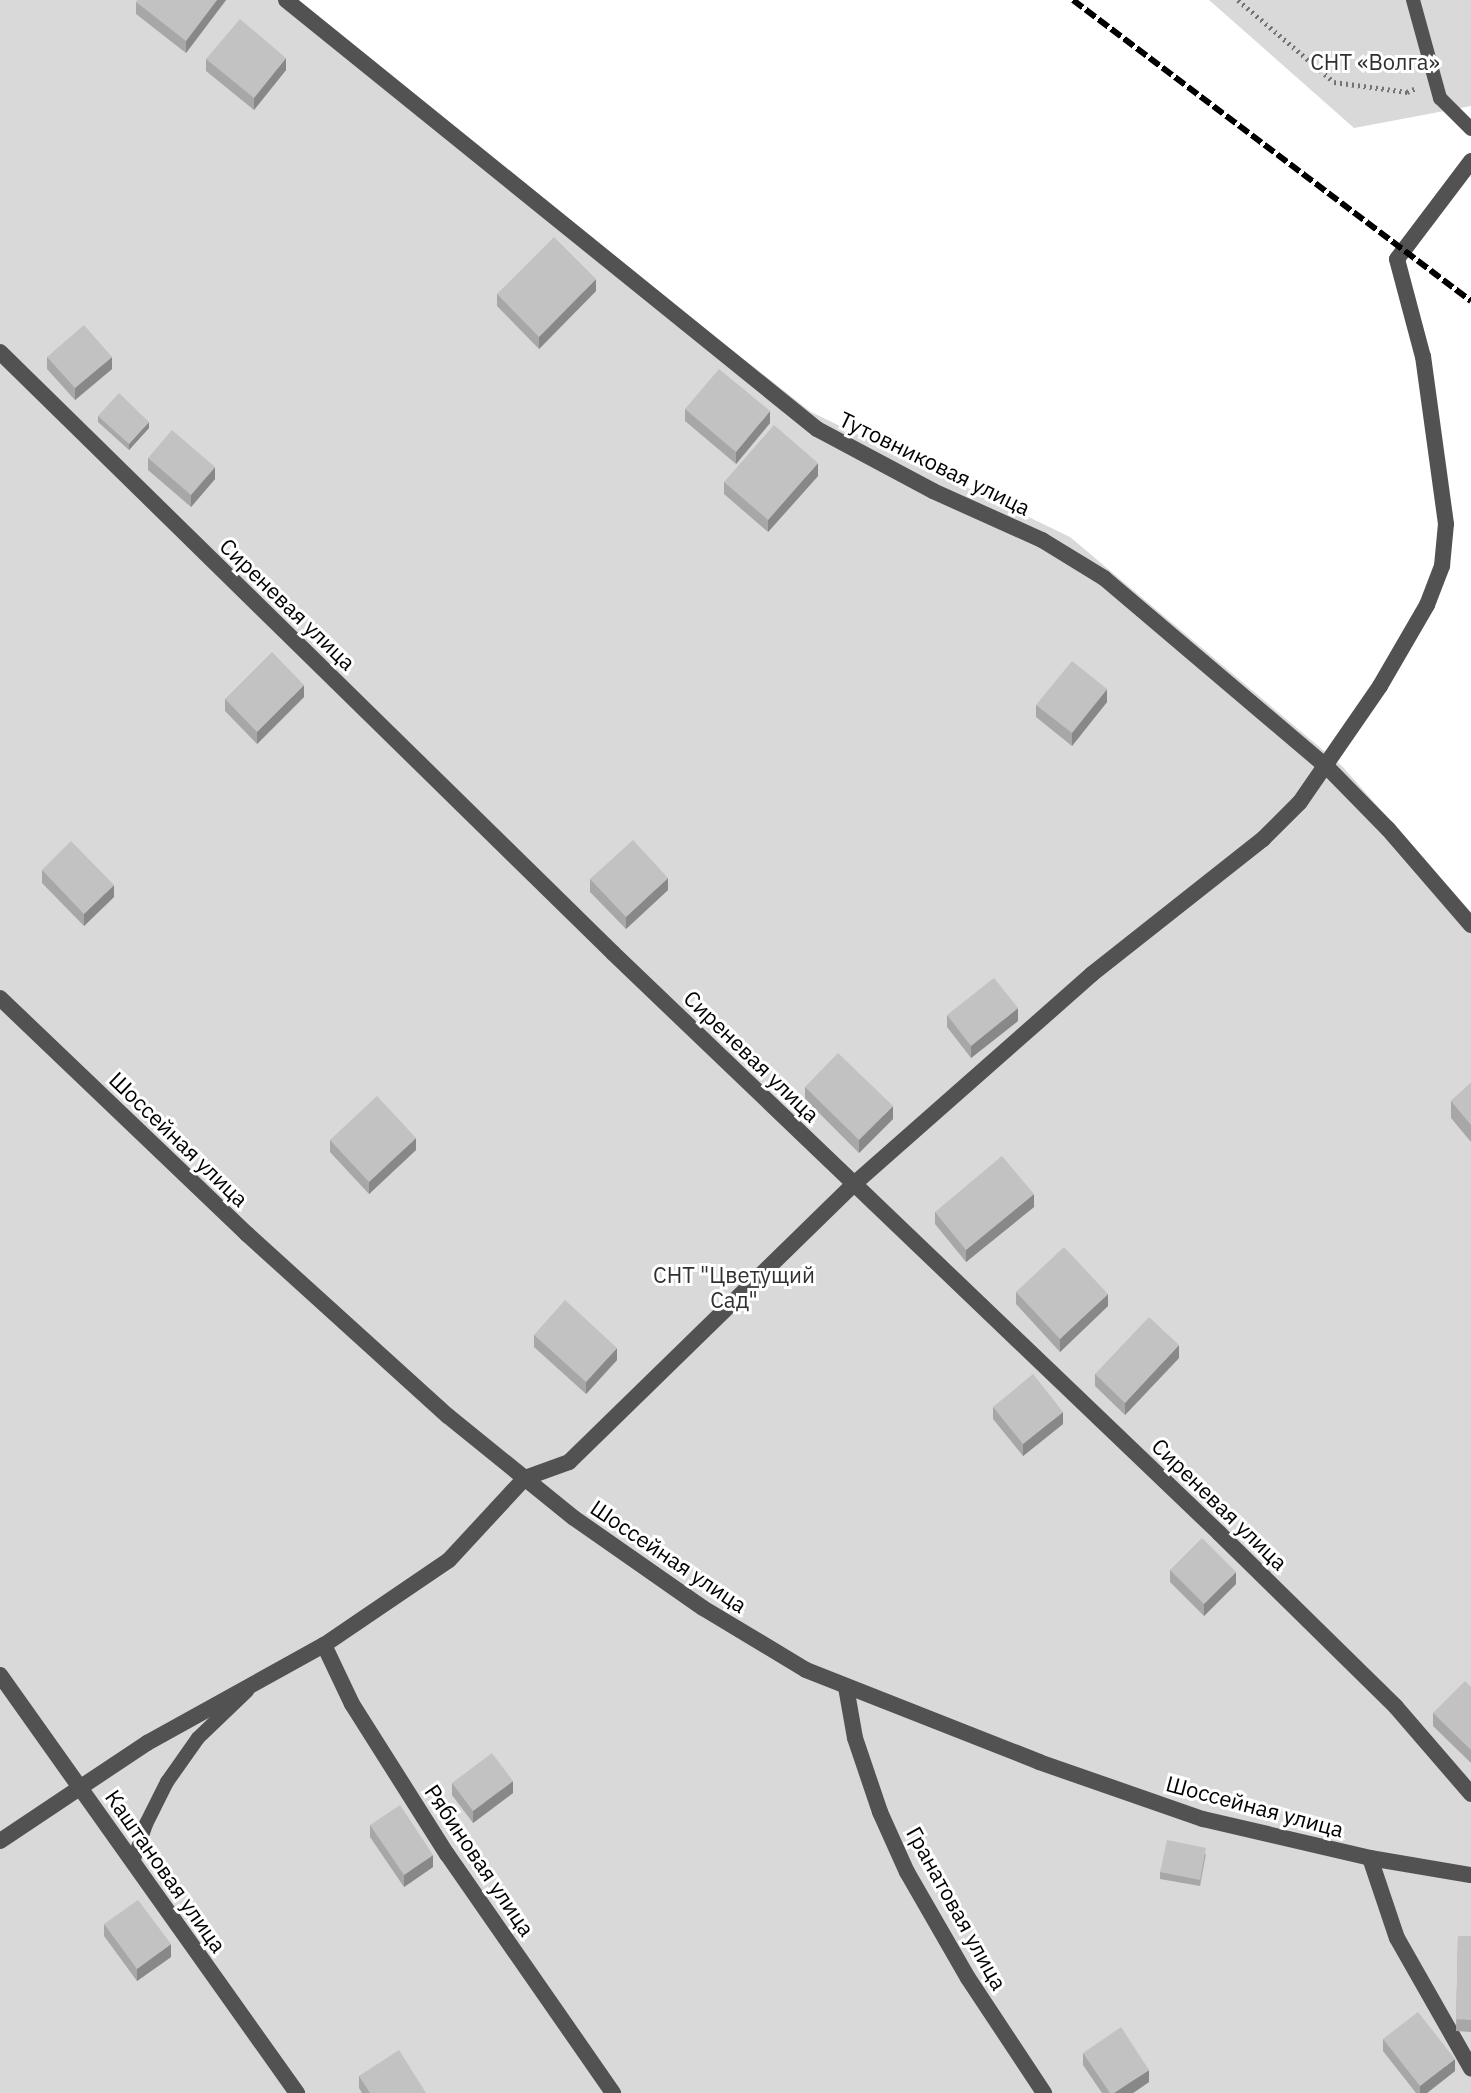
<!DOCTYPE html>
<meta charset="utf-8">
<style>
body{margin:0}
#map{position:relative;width:1471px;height:2093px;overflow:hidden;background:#fff;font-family:"IBM Plex Sans",sans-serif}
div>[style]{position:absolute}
.green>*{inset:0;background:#d9d9d9}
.path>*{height:5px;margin-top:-2.5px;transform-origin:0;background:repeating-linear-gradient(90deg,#747474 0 2px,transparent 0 6px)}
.lane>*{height:14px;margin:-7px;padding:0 7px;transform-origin:7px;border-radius:7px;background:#525252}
.street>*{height:16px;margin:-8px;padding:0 8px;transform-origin:8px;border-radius:8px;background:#525252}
.rail>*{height:6px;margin-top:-3px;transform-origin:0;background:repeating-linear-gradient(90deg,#000 0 12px,transparent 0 16px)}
.wall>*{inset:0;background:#a7a7a7}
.shaded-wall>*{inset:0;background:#888}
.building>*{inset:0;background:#c2c2c2}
span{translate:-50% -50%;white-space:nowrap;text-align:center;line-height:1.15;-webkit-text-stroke:6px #fff;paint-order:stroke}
.park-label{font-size:22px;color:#303030}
.street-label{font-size:22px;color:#000}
</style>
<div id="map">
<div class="green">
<div style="clip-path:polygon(0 0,287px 0,811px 412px,1070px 537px,1342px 766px,1471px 912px,1471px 2093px,0 2093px)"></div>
<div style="clip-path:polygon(1209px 0,1471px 0,1471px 106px,1354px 128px)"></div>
</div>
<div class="path">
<div style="left:1238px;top:0;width:126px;rotate:40.5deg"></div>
<div style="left:1334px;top:82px;width:74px;rotate:7.8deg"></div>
<div style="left:1407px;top:92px;width:8px;rotate:-23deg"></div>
</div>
<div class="lane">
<div style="left:1413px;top:0;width:102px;rotate:74.6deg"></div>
<div style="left:1440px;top:98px;width:44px;rotate:45deg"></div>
<div style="left:133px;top:1862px;width:40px;rotate:-71.1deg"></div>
<div style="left:146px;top:1824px;width:47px;rotate:-63.4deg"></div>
<div style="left:167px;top:1782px;width:54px;rotate:-54.8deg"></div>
<div style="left:198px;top:1738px;width:68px;rotate:-43.8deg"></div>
</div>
<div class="street">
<div style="left:286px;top:0;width:683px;rotate:38.94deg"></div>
<div style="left:817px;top:429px;width:132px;rotate:28.1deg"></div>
<div style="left:933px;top:491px;width:120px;rotate:24.2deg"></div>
<div style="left:1042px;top:540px;width:73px;rotate:31.5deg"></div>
<div style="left:1104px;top:578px;width:292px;rotate:40.3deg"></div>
<div style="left:1327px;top:767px;width:87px;rotate:45.5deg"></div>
<div style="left:1388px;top:829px;width:127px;rotate:49.2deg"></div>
<div style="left:0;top:352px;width:858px;rotate:44.43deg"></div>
<div style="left:613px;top:953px;width:839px;rotate:43.74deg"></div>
<div style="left:1219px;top:1533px;width:248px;rotate:44.5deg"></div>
<div style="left:1396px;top:1707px;width:115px;rotate:49.2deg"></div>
<div style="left:0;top:998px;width:342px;rotate:43.7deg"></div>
<div style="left:247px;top:1234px;width:271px;rotate:42.2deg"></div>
<div style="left:448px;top:1416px;width:162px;rotate:39deg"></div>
<div style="left:574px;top:1518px;width:157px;rotate:34.9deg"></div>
<div style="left:703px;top:1608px;width:120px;rotate:31deg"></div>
<div style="left:806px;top:1670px;width:251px;rotate:21.5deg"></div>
<div style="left:1039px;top:1762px;width:174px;rotate:19.2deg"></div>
<div style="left:1203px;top:1819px;width:171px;rotate:13.1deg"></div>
<div style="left:1370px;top:1858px;width:102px;rotate:9.6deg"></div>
<div style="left:324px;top:1645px;width:65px;rotate:64.6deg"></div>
<div style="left:352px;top:1704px;width:178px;rotate:57.7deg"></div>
<div style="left:447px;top:1854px;width:291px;rotate:55.2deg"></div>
<div style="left:0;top:1675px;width:513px;rotate:54.61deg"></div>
<div style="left:846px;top:1687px;width:52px;rotate:80deg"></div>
<div style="left:855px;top:1738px;width:78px;rotate:71.3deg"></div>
<div style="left:880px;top:1812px;width:66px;rotate:65.8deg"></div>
<div style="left:907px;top:1872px;width:122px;rotate:60.1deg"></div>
<div style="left:968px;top:1978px;width:138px;rotate:56.5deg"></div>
<div style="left:0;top:1841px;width:177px;rotate:-33.7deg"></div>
<div style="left:147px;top:1743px;width:202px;rotate:-29deg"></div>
<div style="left:324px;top:1645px;width:151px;rotate:-34.2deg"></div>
<div style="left:449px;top:1560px;width:112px;rotate:-47.2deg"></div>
<div style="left:525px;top:1478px;width:47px;rotate:-20deg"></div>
<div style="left:569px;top:1462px;width:398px;rotate:-44.3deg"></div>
<div style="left:854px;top:1184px;width:317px;rotate:-41.4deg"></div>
<div style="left:1092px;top:974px;width:218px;rotate:-38.3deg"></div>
<div style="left:1263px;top:839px;width:52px;rotate:-45deg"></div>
<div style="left:1300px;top:802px;width:141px;rotate:-55.4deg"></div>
<div style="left:1380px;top:686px;width:94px;rotate:-59.9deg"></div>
<div style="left:1427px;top:605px;width:42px;rotate:-69deg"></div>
<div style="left:1442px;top:566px;width:42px;rotate:-84.6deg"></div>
<div style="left:1446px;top:524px;width:169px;rotate:-97.8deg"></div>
<div style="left:1423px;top:357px;width:101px;rotate:-104.9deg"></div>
<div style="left:1397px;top:259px;width:123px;rotate:-52.9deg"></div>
<div style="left:1370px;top:1858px;width:84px;rotate:71.4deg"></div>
<div style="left:1397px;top:1938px;width:150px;rotate:60.4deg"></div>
</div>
<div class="rail">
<div style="left:1073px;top:0;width:499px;rotate:37.1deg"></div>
</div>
<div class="wall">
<div style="clip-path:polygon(226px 0,186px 53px,136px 14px,136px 2px)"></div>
<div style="clip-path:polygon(206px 59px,286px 70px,254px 110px,206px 71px)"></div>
<div style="clip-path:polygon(596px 291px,539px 349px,497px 306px,497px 294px)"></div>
<div style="clip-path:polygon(47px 357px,112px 369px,75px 400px,47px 369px)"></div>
<div style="clip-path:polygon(685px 409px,770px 423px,736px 464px,685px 421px)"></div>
<div style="clip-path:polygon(98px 416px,149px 428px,129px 450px,98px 422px)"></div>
<div style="clip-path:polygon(148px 458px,215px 479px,191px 507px,148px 470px)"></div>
<div style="clip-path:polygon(818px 476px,768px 532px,724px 494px,724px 482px)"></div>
<div style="clip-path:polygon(304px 697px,257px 744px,225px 711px,225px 699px)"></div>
<div style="clip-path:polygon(1107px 702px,1072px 746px,1036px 717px,1036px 705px)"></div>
<div style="clip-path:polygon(42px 870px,114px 897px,84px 926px,42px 883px)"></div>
<div style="clip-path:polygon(590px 879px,668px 890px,626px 929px,590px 892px)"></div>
<div style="clip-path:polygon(947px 1015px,1018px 1021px,971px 1058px,947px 1027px)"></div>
<div style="clip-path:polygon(1471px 1083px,1471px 1142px,1451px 1118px,1451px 1101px)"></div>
<div style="clip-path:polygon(805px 1087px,893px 1119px,859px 1153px,805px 1099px)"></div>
<div style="clip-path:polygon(330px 1140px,416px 1150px,369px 1194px,330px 1152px)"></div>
<div style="clip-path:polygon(1034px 1207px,966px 1262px,935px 1224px,935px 1212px)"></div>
<div style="clip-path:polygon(1016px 1292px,1108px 1306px,1060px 1352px,1016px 1304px)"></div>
<div style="clip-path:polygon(534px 1335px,617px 1360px,586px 1394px,534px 1347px)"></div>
<div style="clip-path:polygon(1179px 1358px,1125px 1415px,1095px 1386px,1095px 1374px)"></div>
<div style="clip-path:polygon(993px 1407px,1063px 1424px,1023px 1456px,993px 1419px)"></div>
<div style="clip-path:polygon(1170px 1570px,1236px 1584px,1204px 1616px,1170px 1582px)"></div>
<div style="clip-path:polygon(1471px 1687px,1471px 1763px,1433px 1726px,1433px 1713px)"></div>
<div style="clip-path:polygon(452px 1783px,513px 1793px,473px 1823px,452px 1795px)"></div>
<div style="clip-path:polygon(370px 1825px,433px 1867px,404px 1887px,370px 1837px)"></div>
<div style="clip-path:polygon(1206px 1854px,1200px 1886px,1160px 1879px,1160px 1872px)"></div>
<div style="clip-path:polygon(104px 1924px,171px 1957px,137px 1981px,104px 1936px)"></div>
<div style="clip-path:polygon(1458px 1936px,1471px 1936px,1471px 2032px,1456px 2031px)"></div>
<div style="clip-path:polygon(1383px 2039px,1455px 2071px,1427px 2093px,1416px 2093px,1383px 2051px)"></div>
<div style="clip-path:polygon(1083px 2053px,1149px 2082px,1133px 2093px,1102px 2093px,1083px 2065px)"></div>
<div style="clip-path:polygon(359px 2076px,426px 2093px,362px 2093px,359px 2088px)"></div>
</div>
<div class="shaded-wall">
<div style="clip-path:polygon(217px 0,226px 0,186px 53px,186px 41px)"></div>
<div style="clip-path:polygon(286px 58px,286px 70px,254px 110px,254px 98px)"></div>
<div style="clip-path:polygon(596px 279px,596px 291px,539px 349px,539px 337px)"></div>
<div style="clip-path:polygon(112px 357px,112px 369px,75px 400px,75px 388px)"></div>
<div style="clip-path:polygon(770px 411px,770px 423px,736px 464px,736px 452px)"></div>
<div style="clip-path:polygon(149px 422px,149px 428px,129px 450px,129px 444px)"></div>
<div style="clip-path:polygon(818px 463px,818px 476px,768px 532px,768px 520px)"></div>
<div style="clip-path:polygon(215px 467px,215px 479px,191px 507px,191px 495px)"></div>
<div style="clip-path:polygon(304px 685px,304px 697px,257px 744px,257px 732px)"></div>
<div style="clip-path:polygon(1107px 689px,1107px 702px,1072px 746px,1072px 733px)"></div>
<div style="clip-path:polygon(668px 878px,668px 890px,626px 929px,626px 917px)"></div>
<div style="clip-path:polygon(114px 885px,114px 897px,84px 926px,84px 914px)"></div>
<div style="clip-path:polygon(1018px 1008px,1018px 1021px,971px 1058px,971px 1046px)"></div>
<div style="clip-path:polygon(893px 1106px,893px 1119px,859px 1153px,859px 1140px)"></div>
<div style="clip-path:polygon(416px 1138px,416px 1150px,369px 1194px,369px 1182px)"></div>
<div style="clip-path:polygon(1034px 1194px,1034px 1207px,966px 1262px,966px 1250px)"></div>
<div style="clip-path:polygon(1108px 1294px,1108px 1306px,1060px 1352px,1060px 1339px)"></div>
<div style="clip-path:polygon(1179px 1345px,1179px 1358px,1125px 1415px,1125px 1403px)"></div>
<div style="clip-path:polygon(617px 1348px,617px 1360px,586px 1394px,586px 1382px)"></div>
<div style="clip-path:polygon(1063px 1412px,1063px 1424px,1023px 1456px,1023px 1444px)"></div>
<div style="clip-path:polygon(1236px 1572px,1236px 1584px,1204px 1616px,1204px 1604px)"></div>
<div style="clip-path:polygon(513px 1781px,513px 1793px,473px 1823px,473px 1811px)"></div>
<div style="clip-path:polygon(433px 1855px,433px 1867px,404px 1887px,404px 1875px)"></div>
<div style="clip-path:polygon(171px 1944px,171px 1957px,137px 1981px,137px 1969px)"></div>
<div style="clip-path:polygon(1455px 2059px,1455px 2071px,1427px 2093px,1420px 2093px,1420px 2086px)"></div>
<div style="clip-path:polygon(1149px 2070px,1149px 2082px,1133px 2093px,1114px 2093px)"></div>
</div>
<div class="building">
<div style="clip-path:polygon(137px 0,217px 0,186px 41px,136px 2px)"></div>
<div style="clip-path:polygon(240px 19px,286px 58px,254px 98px,206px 59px)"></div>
<div style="clip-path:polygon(554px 237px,596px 279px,539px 337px,497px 294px)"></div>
<div style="clip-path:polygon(84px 325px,112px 357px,75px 388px,47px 357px)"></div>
<div style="clip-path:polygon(719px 369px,770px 411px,736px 452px,685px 409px)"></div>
<div style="clip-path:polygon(119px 393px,149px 422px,129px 444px,98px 416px)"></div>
<div style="clip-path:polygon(774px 425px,818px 463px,768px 520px,724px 482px)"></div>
<div style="clip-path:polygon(172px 430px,215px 467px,191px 495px,148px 458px)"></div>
<div style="clip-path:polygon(272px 652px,304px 685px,257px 732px,225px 699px)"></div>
<div style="clip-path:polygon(1072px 661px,1107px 689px,1072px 733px,1036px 705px)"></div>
<div style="clip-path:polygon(633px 840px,668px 878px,626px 917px,590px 879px)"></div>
<div style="clip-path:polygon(71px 841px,114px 885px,84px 914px,42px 870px)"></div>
<div style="clip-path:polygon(994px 978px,1018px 1008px,971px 1046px,947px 1015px)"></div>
<div style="clip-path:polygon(838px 1053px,893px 1106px,859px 1140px,805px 1087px)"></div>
<div style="clip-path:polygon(1471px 1083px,1471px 1125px,1451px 1101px)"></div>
<div style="clip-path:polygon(377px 1096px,416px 1138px,369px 1182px,330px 1140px)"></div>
<div style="clip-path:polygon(1002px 1156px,1034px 1194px,966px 1250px,935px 1212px)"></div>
<div style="clip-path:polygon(1064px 1247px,1108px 1294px,1060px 1339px,1016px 1292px)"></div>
<div style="clip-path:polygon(565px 1300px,617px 1348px,586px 1382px,534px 1335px)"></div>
<div style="clip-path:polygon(1149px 1317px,1179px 1345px,1125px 1403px,1095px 1374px)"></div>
<div style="clip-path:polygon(1033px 1374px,1063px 1412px,1023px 1444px,993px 1407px)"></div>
<div style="clip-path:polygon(1202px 1538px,1236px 1572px,1204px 1604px,1170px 1570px)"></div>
<div style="clip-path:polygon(1465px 1681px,1471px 1687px,1471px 1750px,1433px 1713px)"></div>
<div style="clip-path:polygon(492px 1753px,513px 1781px,473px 1811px,452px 1783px)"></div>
<div style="clip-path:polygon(400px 1805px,433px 1855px,404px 1875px,370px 1825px)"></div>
<div style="clip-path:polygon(1167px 1840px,1206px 1848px,1200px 1880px,1160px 1872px)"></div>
<div style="clip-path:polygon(138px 1900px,171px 1944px,137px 1969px,104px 1924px)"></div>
<div style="clip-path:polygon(1458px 1936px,1471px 1936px,1471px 2020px,1456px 2019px)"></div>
<div style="clip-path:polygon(1418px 2012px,1455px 2059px,1420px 2086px,1383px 2039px)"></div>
<div style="clip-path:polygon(1121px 2027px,1149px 2070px,1114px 2093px,1110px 2093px,1083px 2053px)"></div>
<div style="clip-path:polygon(399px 2050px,426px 2093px,370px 2093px,359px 2076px)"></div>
</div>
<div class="park-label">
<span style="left:1375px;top:62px">СНТ «Волга»</span>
<span style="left:734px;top:1287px">СНТ "Цветущий<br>Сад"</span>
</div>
<div class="street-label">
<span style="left:935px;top:463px;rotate:26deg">Тутовниковая улица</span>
<span style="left:288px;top:604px;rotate:44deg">Сиреневая улица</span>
<span style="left:752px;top:1056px;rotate:44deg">Сиреневая улица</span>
<span style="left:179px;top:1139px;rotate:44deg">Шоссейная улица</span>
<span style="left:1220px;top:1504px;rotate:44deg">Сиреневая улица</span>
<span style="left:669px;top:1556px;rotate:34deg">Шоссейная улица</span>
<span style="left:1255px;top:1806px;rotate:15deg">Шоссейная улица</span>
<span style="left:480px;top:1860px;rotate:56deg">Рябиновая улица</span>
<span style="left:166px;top:1871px;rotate:55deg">Каштановая улица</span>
<span style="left:957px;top:1908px;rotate:61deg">Гранатовая улица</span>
</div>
</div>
